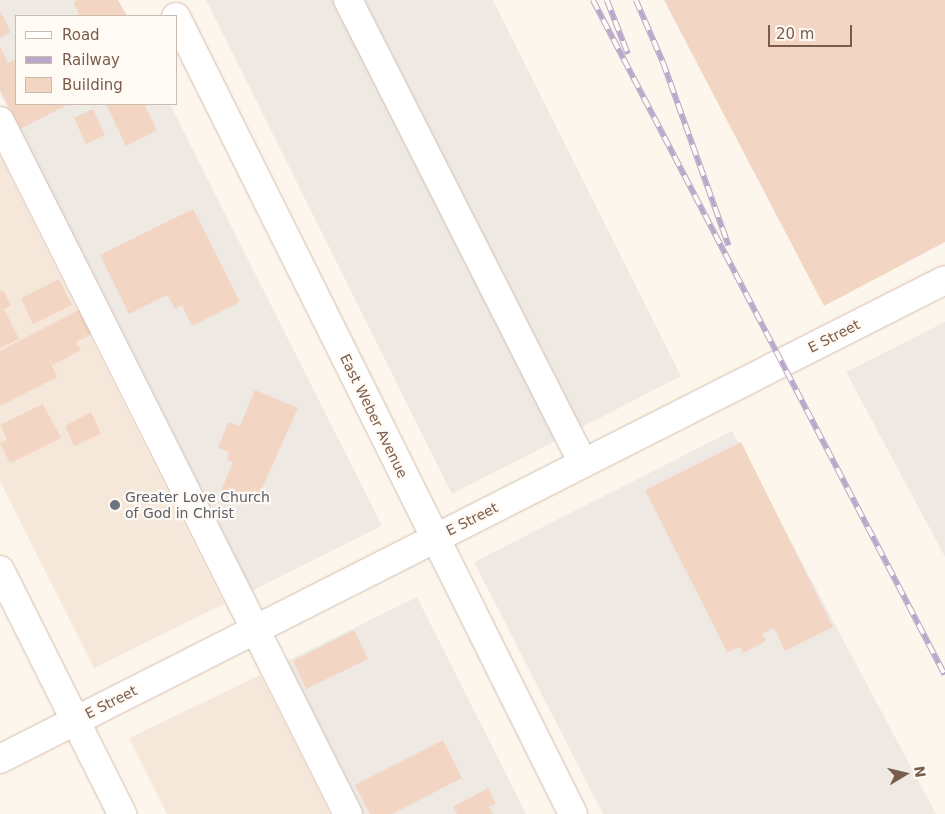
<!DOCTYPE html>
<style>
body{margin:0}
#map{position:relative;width:945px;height:814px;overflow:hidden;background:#fdf6ec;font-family:"DejaVu Sans",sans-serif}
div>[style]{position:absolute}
.residential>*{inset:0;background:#f5e8da}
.industrial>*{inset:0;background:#efe9e4}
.building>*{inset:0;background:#f3d5c3}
.roads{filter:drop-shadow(0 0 1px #d1beb0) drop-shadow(0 0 1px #d1beb0)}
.minor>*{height:28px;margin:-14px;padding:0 14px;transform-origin:14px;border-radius:14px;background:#fff}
.rail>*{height:5.5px;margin-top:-2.75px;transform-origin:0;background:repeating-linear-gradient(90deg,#fffaf3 0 11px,#b9a8c9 0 22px);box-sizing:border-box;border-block:1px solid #b9a8c9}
.dots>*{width:14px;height:14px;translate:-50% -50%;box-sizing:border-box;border:2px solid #fffaf3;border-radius:50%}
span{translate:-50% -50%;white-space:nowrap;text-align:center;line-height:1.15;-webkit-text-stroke:4.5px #fffaf3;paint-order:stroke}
.street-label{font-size:14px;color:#7a5c4d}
.worship-label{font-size:14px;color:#5b616d}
.left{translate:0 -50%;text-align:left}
.legend{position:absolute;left:15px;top:15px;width:162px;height:90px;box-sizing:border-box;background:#fffaf3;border:1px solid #cabbb1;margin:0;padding:6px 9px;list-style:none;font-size:15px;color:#7a5c4d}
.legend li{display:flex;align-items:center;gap:10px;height:25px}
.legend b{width:25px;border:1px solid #cabbb1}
.north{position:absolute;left:880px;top:749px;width:50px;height:50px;-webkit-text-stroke:4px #fffaf3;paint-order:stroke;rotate:81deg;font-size:14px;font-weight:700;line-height:20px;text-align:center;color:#7a5c4d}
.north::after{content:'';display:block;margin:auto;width:18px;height:22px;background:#7a5c4d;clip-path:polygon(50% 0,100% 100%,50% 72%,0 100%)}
.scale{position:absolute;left:768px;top:25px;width:84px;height:22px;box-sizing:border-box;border:2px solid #7a5c4d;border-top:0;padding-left:6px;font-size:15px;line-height:18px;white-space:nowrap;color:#7a5c4d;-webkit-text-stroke:4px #fffaf3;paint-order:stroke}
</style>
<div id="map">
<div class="residential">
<div style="clip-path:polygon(0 157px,224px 604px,94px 668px,0 481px)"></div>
<div style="clip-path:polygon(260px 675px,330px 814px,167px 814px,129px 738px)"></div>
</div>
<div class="industrial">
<div style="clip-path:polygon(0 0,117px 0,126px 16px,16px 16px,16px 104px,170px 104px,382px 526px,250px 592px,0 93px)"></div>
<div style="clip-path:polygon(206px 0,493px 0,681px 376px,452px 494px)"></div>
<div style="clip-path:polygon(945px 322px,945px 557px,846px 372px)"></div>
<div style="clip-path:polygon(732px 431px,936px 814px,603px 814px,474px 562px)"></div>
<div style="clip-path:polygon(417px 597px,526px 814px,361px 814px,285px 662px)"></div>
</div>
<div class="building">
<div style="clip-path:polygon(77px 0,118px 0,127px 16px,80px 16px,73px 2px)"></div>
<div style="clip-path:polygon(664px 0,945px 0,945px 242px,824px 306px)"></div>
<div style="clip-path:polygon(0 11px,11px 32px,0 38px)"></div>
<div style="clip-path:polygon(0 47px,8px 63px,16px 59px,16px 104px,69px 104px,20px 129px,0 90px)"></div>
<div style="clip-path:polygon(106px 104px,149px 104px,145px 106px,157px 130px,126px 146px)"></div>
<div style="clip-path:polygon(93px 109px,105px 135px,86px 144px,74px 118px)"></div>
<div style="clip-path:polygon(193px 209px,240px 302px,192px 326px,182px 305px,175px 309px,167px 295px,129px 314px,100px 255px)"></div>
<div style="clip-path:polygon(59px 279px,72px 305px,33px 324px,21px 298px)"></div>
<div style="clip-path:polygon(3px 290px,11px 305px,4px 309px,19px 339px,0 348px,0 292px)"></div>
<div style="clip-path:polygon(88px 305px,101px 330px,76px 342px,81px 350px,53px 365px,48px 357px,57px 377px,0 406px,0 351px)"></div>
<div style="clip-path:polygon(255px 390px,298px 408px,255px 504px,221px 491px,233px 462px,227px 460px,229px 452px,218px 448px,228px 422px,240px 426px)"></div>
<div style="clip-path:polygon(43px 404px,61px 438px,10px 463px,0 443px,7px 439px,0 425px)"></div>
<div style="clip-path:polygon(91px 412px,101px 434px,74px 446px,65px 426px)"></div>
<div style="clip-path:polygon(741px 442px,833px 627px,785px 651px,774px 628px,762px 634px,766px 641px,743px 653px,740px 647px,727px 652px,645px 490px)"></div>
<div style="clip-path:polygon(354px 630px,368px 659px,306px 689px,293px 661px)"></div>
<div style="clip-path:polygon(443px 740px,462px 778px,392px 814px,370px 814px,355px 785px)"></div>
<div style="clip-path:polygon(488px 788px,496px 804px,489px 807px,493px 814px,457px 814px,453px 807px)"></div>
</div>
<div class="roads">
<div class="minor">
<div style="left:348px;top:0;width:519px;rotate:63.09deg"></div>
<div style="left:176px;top:17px;width:890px;rotate:63.52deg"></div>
<div style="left:0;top:121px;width:775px;rotate:63.34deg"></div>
<div style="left:0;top:570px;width:273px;rotate:63.4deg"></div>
<div style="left:0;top:759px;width:1059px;rotate:-26.88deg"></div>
</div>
</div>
<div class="rail">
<div style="left:593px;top:0;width:761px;rotate:62.46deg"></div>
<div style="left:607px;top:0;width:58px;rotate:68.7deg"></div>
<div style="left:636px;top:0;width:68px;rotate:66.5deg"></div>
<div style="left:663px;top:62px;width:195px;rotate:70.3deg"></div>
</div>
<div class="dots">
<div style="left:115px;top:505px;background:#6b7280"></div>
</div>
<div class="street-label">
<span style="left:834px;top:336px;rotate:-27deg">E Street</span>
<span style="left:374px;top:416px;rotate:64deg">East Weber Avenue</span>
<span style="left:472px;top:519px;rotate:-27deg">E Street</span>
<span style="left:111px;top:702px;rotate:-27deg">E Street</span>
</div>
<div class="worship-label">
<span class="left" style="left:125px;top:505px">Greater Love Church<br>of God in Christ</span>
</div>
<ul class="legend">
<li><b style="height:6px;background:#fff"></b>Road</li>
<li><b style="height:6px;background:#b9a8c9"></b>Railway</li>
<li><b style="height:14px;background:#f3d5c3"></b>Building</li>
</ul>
<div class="north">N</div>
<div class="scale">20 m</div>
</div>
